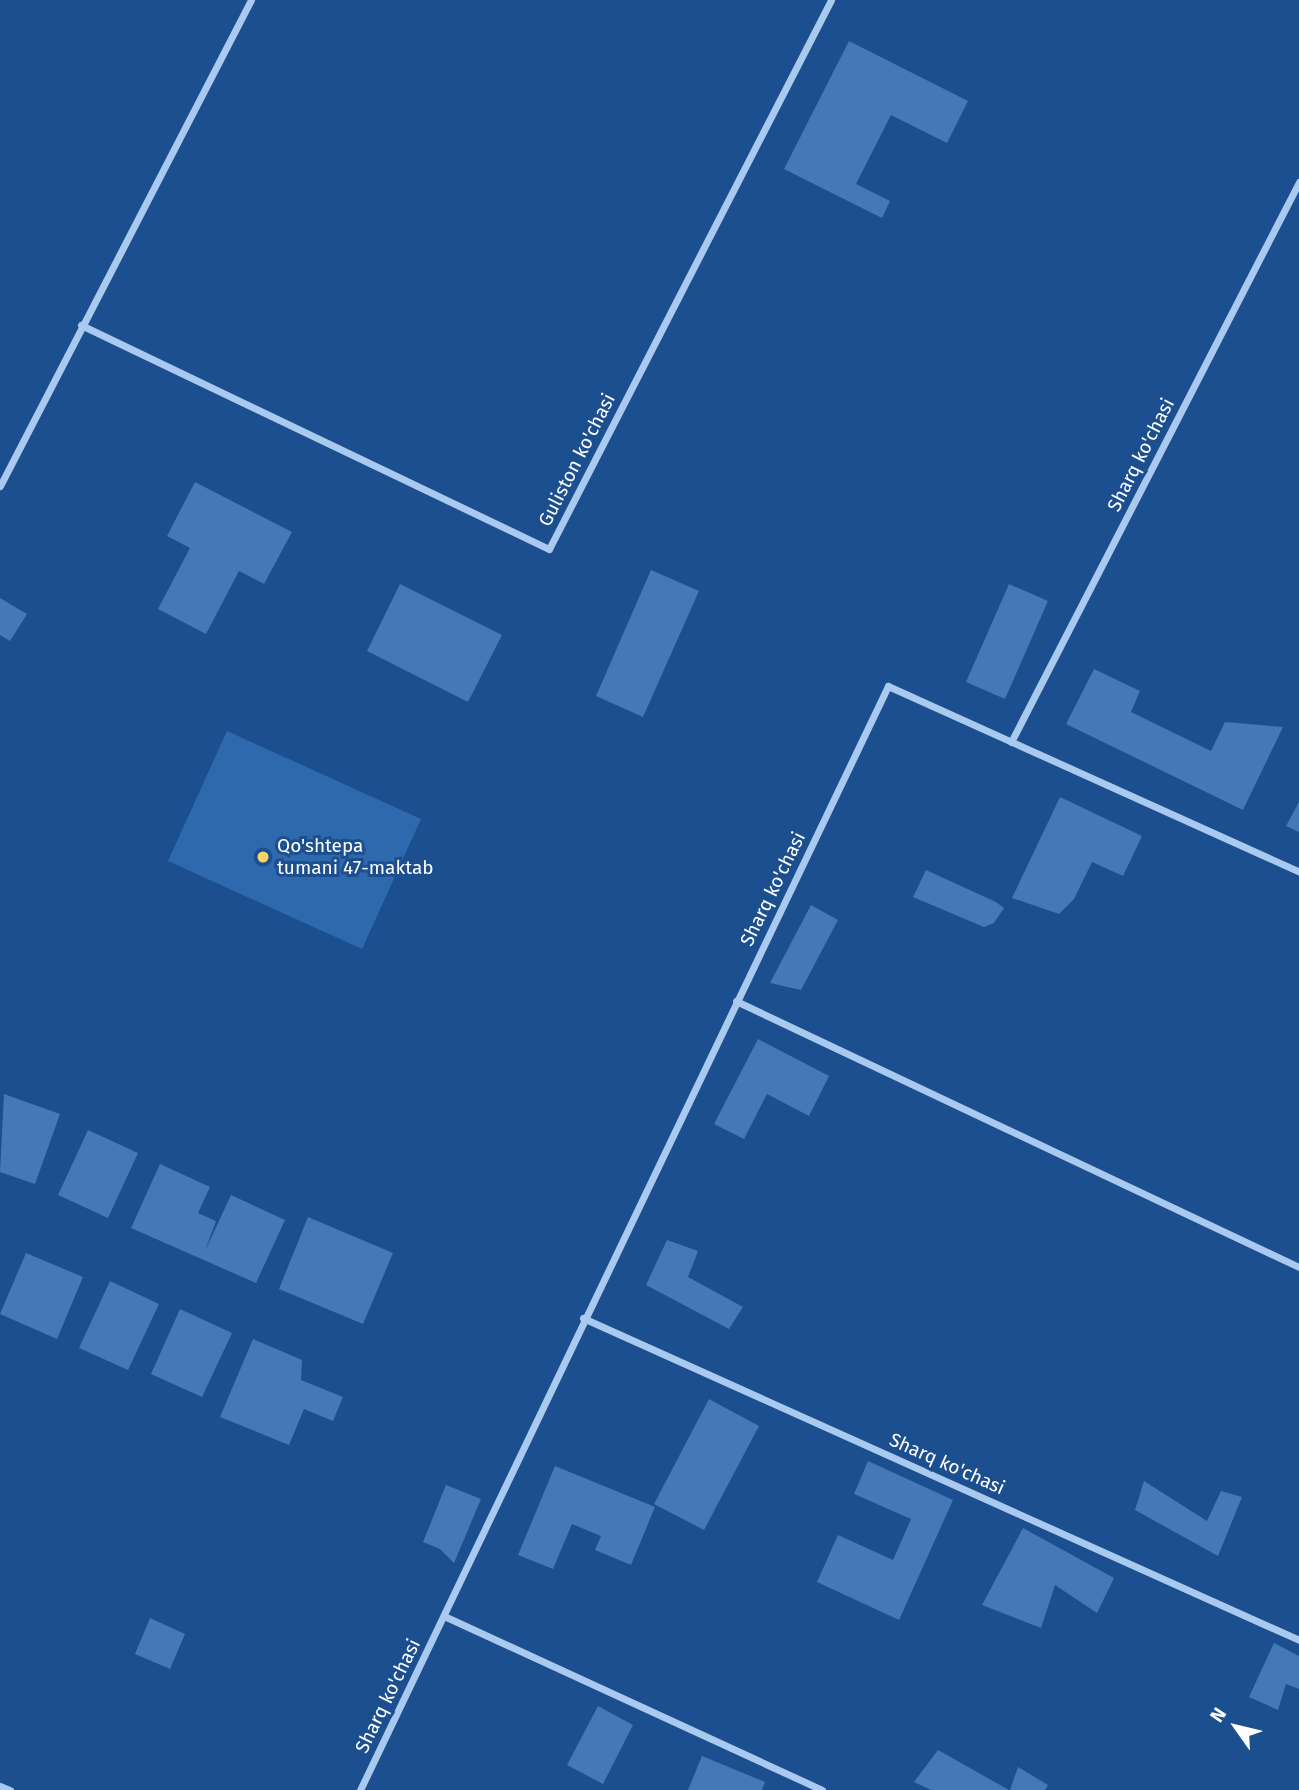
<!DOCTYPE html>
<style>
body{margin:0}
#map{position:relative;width:1299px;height:1790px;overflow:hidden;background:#1b4f8f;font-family:"Fira Sans",sans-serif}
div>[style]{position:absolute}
.green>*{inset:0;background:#2e69ad}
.building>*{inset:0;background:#4478b7}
.minor>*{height:7px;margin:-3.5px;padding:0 3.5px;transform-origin:3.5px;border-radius:3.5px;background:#a9c9ee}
.dots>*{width:19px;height:19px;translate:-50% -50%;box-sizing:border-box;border:4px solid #1b4f8f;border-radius:50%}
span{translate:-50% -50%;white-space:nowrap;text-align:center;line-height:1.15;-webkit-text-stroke:6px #1b4f8f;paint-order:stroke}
.street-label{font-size:19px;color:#fff}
.poi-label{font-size:19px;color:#fff}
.left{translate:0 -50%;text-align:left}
.north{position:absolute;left:1201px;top:1692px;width:70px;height:70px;-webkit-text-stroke:5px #1b4f8f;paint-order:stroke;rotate:304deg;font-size:19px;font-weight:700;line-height:28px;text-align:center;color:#fff}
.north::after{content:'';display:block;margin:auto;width:24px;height:32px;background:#fff;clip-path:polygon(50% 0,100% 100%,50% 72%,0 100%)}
</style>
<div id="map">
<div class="green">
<div style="clip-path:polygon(227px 731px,421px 819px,362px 949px,168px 861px)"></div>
</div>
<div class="building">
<div style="clip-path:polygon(849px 41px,968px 101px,947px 143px,891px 115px,856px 184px,890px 201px,882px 218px,784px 169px)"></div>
<div style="clip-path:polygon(195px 482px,292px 532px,264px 584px,239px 571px,206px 634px,158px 609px,190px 548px,167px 536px)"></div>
<div style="clip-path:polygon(651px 570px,699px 591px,643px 717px,596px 696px)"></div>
<div style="clip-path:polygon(400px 584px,502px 635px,468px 702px,367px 651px)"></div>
<div style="clip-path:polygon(1009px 584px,1048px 601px,1005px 699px,966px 682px)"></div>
<div style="clip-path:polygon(0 598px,27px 614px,10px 641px,0 635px)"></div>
<div style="clip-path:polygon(1094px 669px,1140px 691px,1131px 712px,1211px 751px,1225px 722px,1283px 727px,1243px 810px,1066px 724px)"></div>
<div style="clip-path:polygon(1060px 797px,1142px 836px,1123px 876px,1092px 862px,1074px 899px,1059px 914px,1012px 898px)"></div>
<div style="clip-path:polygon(1299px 802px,1299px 832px,1286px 826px)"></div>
<div style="clip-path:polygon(926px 870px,996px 902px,1004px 908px,994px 923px,984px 927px,913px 897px)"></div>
<div style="clip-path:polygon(811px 905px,838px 920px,801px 990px,770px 983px)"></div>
<div style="clip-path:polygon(758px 1039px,829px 1076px,809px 1116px,767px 1094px,744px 1139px,714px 1124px)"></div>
<div style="clip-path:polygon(4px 1094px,60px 1114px,35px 1184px,0 1172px)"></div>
<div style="clip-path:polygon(88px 1130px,138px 1153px,108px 1218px,58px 1195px)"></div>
<div style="clip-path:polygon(160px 1164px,210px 1187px,198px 1213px,216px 1221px,205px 1251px,231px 1195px,285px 1220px,256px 1283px,131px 1228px)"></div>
<div style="clip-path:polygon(308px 1217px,393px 1253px,363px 1324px,279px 1289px)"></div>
<div style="clip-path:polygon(667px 1240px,698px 1251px,688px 1277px,743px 1307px,729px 1329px,646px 1285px)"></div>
<div style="clip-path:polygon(26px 1253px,83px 1277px,57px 1339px,0 1314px)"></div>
<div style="clip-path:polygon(110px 1281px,159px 1304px,128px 1370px,79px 1348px)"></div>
<div style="clip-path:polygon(180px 1309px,232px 1333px,202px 1397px,151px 1374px)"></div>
<div style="clip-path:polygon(253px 1339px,302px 1360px,301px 1380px,343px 1397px,333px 1421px,304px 1409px,289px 1445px,220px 1417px)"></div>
<div style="clip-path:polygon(709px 1399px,759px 1426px,704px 1530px,654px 1504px)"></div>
<div style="clip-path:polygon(868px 1461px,953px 1500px,899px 1620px,817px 1582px,838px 1535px,893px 1560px,911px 1519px,854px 1494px)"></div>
<div style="clip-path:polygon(555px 1466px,655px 1507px,631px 1565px,595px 1550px,601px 1536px,572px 1524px,553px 1569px,518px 1555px)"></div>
<div style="clip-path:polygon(1144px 1481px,1207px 1521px,1221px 1491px,1242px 1497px,1218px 1556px,1135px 1510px)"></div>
<div style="clip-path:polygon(446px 1485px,481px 1499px,454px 1563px,440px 1549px,423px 1542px)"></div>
<div style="clip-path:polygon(1023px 1528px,1114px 1578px,1097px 1613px,1055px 1585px,1041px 1628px,982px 1605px)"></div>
<div style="clip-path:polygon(150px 1618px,185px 1634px,170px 1669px,135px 1654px)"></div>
<div style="clip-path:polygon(1274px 1643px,1299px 1656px,1299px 1689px,1286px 1684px,1278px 1710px,1249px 1697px)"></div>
<div style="clip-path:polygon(598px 1706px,633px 1725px,603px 1784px,567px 1765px)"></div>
<div style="clip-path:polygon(938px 1750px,1009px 1790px,931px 1790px,914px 1782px)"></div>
<div style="clip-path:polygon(702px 1756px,765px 1782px,762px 1790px,688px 1790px)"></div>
<div style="clip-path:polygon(1018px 1767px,1048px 1785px,1045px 1790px,1010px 1790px)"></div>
</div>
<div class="minor">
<div style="left:81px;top:325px;width:519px;rotate:25.58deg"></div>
<div style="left:549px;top:549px;width:617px;rotate:-62.81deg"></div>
<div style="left:0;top:486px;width:547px;rotate:-62.69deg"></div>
<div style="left:1011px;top:742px;width:630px;rotate:-62.78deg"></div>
<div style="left:736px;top:1001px;width:623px;rotate:25.29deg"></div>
<div style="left:583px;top:1318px;width:785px;rotate:24.21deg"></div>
<div style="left:444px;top:1616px;width:416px;rotate:24.7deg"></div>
<div style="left:0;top:1786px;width:11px;rotate:22deg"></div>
<div style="left:360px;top:1790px;width:1224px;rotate:-64.44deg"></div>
<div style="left:888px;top:686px;width:451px;rotate:24.3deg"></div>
</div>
<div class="dots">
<div style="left:263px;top:857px;background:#ffd166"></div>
</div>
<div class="street-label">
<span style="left:1141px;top:455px;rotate:-63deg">Sharq ko'chasi</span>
<span style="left:577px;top:460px;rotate:-63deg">Guliston ko'chasi</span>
<span style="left:773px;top:889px;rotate:-64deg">Sharq ko'chasi</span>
<span style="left:947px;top:1464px;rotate:24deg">Sharq ko'chasi</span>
<span style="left:388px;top:1696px;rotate:-64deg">Sharq ko'chasi</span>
</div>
<div class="poi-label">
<span class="left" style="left:277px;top:857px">Qo'shtepa<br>tumani 47-maktab</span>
</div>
<div class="north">N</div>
</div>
